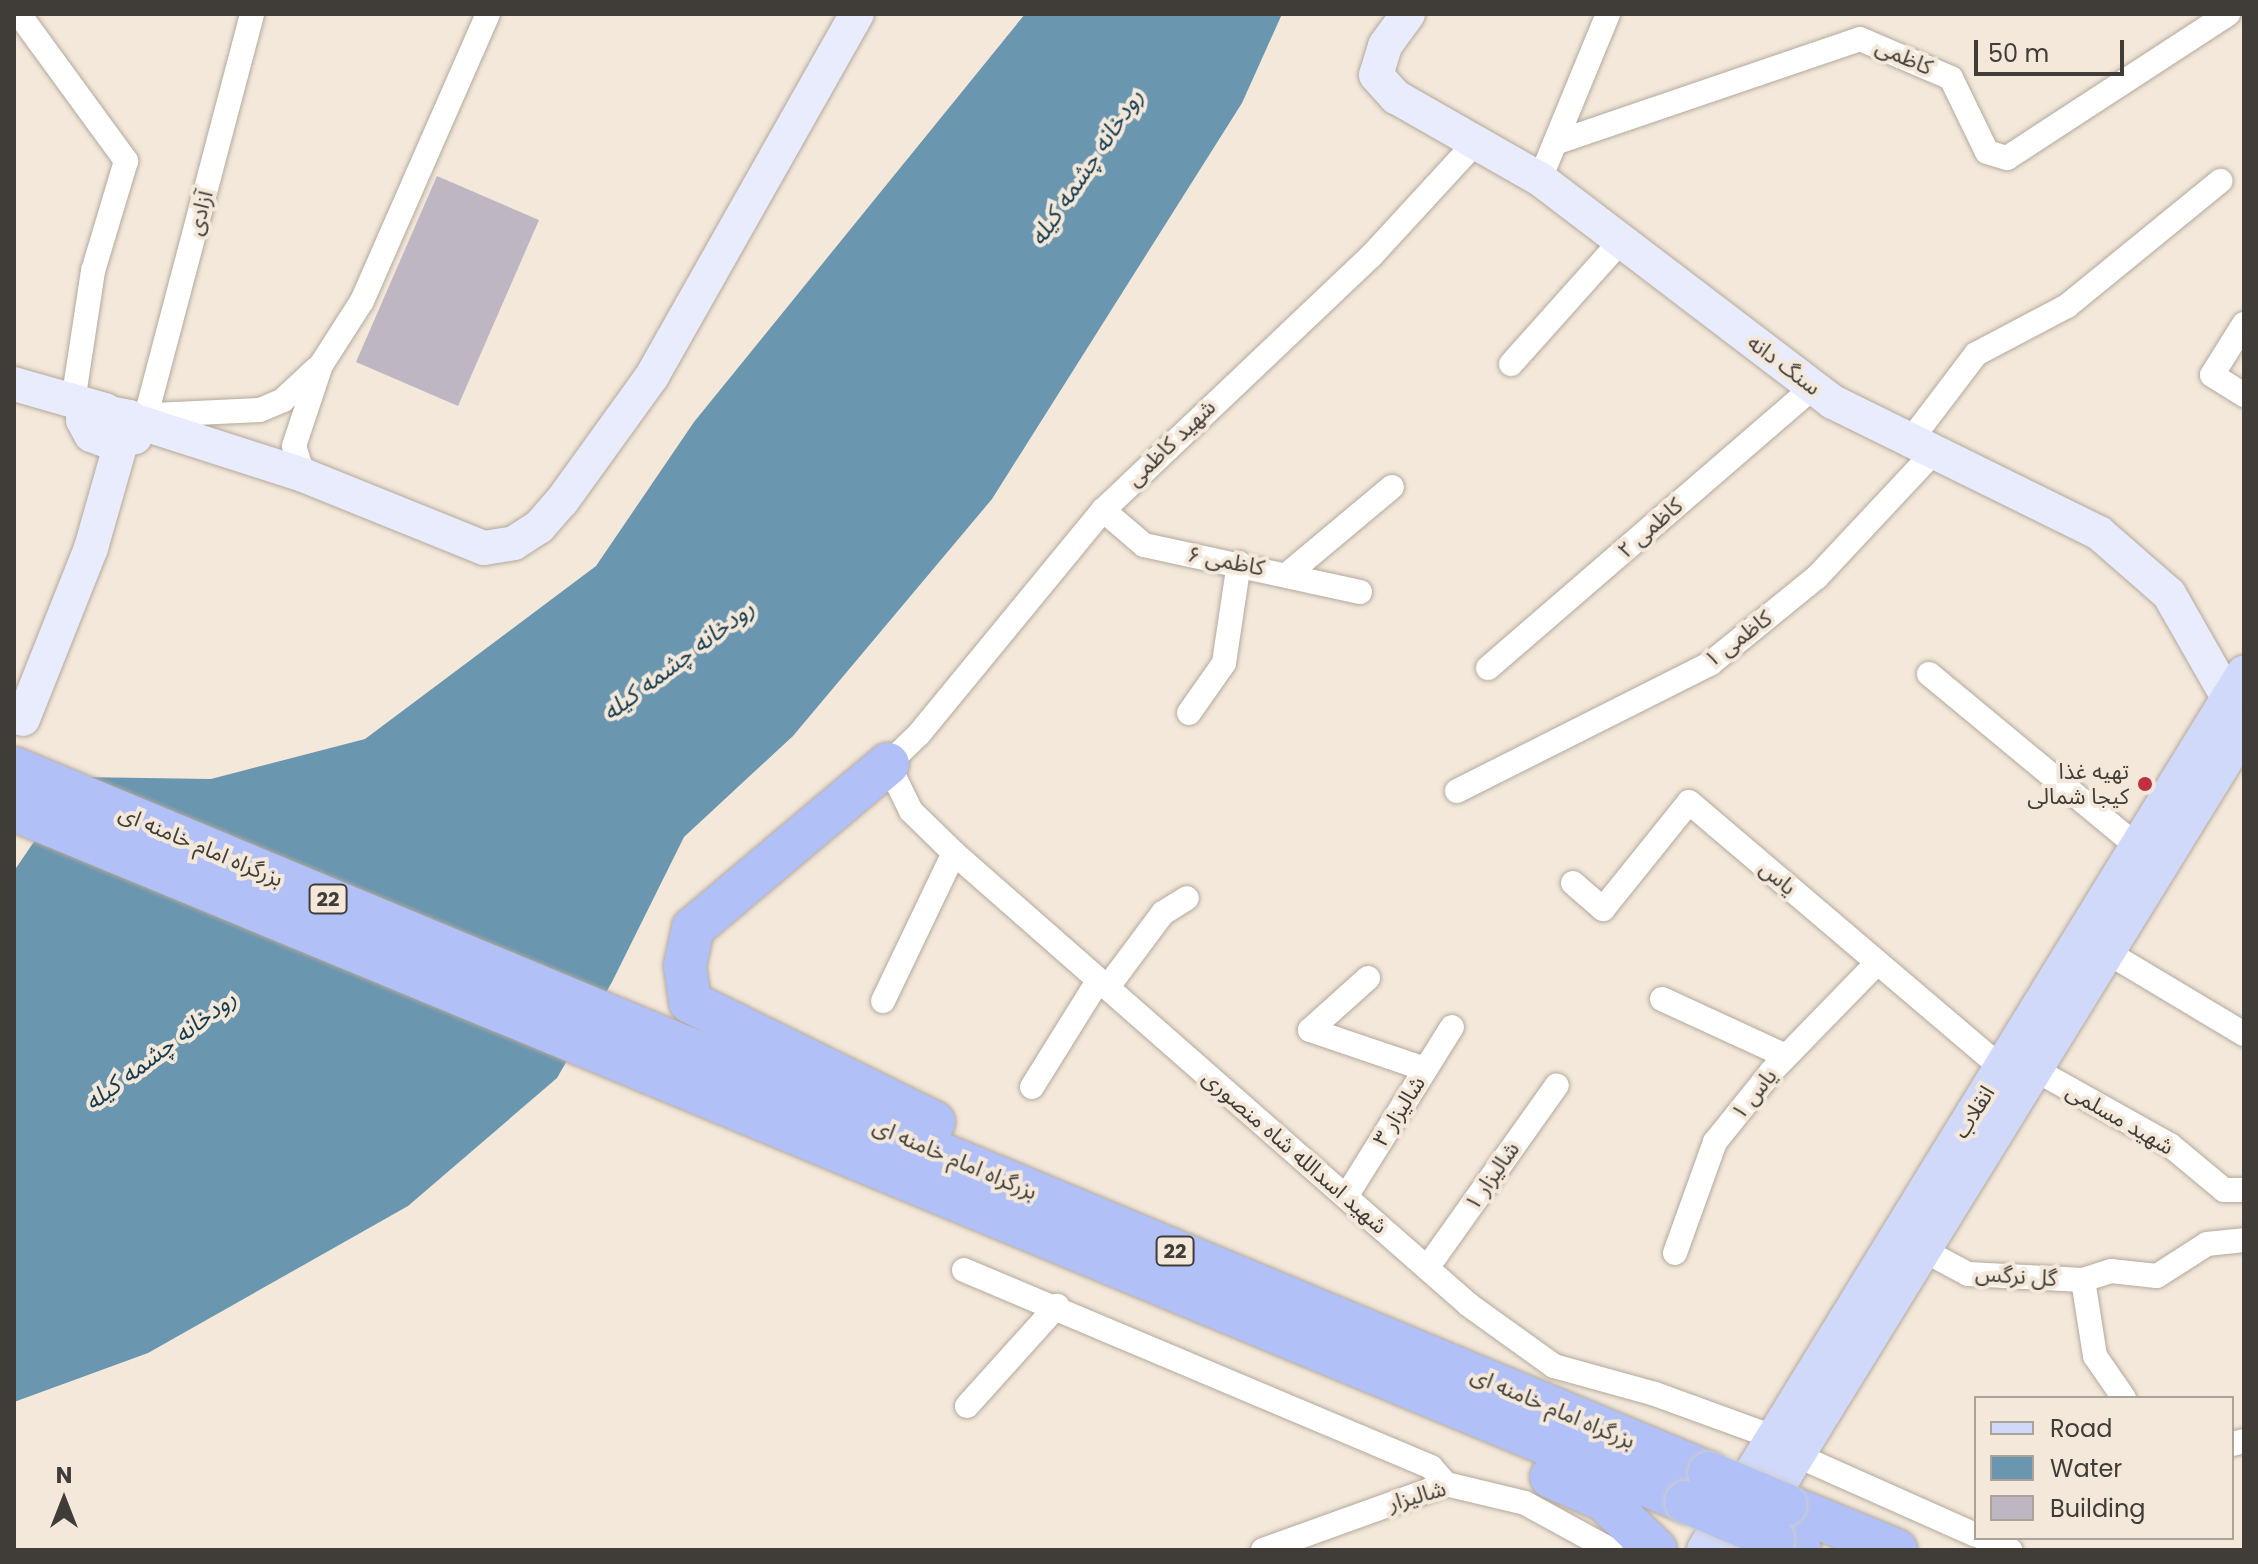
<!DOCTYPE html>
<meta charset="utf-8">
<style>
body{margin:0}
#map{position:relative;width:2258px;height:1564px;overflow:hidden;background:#f3e8da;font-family:Poppins,"Noto Sans Arabic",sans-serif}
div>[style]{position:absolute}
.water>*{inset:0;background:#6a96b0}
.building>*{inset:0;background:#bfb6c4}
.roads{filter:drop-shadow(0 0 2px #b3a99c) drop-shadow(0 0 2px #b3a99c)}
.street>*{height:24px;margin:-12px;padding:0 12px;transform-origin:12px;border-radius:12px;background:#fff}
.secondary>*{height:34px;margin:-17px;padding:0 17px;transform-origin:17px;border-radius:17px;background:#e8ecfd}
.primary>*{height:36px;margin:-18px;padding:0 18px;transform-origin:18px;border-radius:18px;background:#d1d9fb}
.highway>*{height:42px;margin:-21px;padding:0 21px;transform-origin:21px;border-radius:21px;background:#b2c0f8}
.bridges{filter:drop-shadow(0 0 2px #cdcccb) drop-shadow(0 0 2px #cdcccb)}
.highway-bridge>*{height:42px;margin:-21px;padding:0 21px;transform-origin:21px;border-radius:21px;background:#b2c0f8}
.dots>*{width:22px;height:22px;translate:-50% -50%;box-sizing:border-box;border:4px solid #f3e8da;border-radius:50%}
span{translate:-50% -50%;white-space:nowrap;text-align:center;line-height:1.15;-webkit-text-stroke:8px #f3e8da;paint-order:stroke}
.shield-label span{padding:2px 6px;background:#f3e8da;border:2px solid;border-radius:6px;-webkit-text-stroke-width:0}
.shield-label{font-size:20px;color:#403c37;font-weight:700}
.street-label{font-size:22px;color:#403c37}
.poi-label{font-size:22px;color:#403c37}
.right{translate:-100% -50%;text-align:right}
.water-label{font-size:24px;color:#153b4f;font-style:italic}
.frame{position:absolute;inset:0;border:16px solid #403c37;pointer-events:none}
.legend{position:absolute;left:1974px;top:1396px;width:260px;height:144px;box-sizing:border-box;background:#f3e8da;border:2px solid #aba399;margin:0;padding:10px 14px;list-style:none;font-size:24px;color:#403c37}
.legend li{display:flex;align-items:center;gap:16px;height:40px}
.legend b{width:40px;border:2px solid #aba399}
.north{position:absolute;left:24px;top:1460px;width:80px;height:80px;-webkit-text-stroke:6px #f3e8da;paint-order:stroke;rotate:0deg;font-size:22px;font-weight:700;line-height:32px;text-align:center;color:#403c37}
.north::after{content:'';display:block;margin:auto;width:28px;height:36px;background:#403c37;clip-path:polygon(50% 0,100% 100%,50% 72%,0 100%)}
.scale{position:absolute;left:1974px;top:40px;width:150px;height:36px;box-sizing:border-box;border:4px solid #403c37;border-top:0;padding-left:10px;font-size:24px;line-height:28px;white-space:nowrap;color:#403c37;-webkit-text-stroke:6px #f3e8da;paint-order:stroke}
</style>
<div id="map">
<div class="water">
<div style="clip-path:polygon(1025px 14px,1282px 14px,1242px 103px,992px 499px,793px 736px,684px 837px,612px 982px,557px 1078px,408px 1206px,148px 1353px,14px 1402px,14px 871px,78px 777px,211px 779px,365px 739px,596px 566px,694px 422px)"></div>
</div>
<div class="building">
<div style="clip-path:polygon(437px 176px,539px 220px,458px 406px,356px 362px)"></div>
</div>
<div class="roads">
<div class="street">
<div style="left:19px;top:14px;width:182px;rotate:53.9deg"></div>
<div style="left:126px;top:161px;width:115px;rotate:106.7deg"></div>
<div style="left:93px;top:271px;width:132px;rotate:98.7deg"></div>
<div style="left:1476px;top:142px;width:155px;rotate:132.6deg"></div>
<div style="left:1371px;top:256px;width:369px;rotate:136.5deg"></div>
<div style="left:1103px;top:510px;width:290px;rotate:129.4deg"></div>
<div style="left:919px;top:734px;width:43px;rotate:135.9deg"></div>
<div style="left:888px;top:764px;width:52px;rotate:63.9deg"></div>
<div style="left:911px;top:811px;width:60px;rotate:44.3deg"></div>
<div style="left:954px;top:853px;width:685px;rotate:41.27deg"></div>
<div style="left:1469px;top:1305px;width:105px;rotate:35.7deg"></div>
<div style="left:1554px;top:1366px;width:105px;rotate:15.5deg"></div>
<div style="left:1655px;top:1394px;width:126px;rotate:20deg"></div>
<div style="left:1555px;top:143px;width:322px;rotate:-18.8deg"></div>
<div style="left:1860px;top:39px;width:99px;rotate:23.2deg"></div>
<div style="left:1951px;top:78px;width:82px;rotate:64.1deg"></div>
<div style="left:1987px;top:152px;width:21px;rotate:17deg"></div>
<div style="left:2007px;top:158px;width:264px;rotate:-33.1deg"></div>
<div style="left:1540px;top:179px;width:178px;rotate:-67.6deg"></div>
<div style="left:2244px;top:324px;width:60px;rotate:122.1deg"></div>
<div style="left:2212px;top:375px;width:38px;rotate:32deg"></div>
<div style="left:1511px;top:364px;width:165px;rotate:-48.2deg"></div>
<div style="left:147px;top:412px;width:412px;rotate:-75.2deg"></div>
<div style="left:132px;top:416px;width:128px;rotate:-2.7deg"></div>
<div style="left:260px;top:410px;width:25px;rotate:-23deg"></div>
<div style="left:283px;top:400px;width:45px;rotate:-43.2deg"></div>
<div style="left:1910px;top:441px;width:109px;rotate:-52.8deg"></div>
<div style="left:1976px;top:354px;width:103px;rotate:-27.8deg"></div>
<div style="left:2067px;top:306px;width:198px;rotate:-39.2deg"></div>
<div style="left:303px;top:475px;width:30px;rotate:-107deg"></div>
<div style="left:294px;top:446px;width:85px;rotate:-71.6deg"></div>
<div style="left:321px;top:365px;width:76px;rotate:-57.4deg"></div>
<div style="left:362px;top:301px;width:313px;rotate:-66.3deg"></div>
<div style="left:1103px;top:510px;width:54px;rotate:40.5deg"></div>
<div style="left:1144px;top:545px;width:221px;rotate:12.3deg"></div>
<div style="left:1289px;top:573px;width:134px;rotate:-39.9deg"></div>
<div style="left:1488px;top:668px;width:430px;rotate:-40.8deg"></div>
<div style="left:1929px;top:674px;width:271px;rotate:39.6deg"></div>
<div style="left:1189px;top:713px;width:61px;rotate:-55deg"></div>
<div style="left:1224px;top:663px;width:101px;rotate:-81.5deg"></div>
<div style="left:1457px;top:791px;width:284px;rotate:-26.7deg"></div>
<div style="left:1711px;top:663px;width:136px;rotate:-39.1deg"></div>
<div style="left:1817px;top:577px;width:171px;rotate:-46.9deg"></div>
<div style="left:1573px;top:883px;width:40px;rotate:41deg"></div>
<div style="left:1603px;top:909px;width:137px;rotate:-51.2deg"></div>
<div style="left:1689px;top:802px;width:410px;rotate:40.4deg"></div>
<div style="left:2107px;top:952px;width:160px;rotate:30.9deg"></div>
<div style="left:1368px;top:978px;width:78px;rotate:138.1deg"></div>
<div style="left:1310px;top:1030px;width:121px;rotate:18.7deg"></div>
<div style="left:1107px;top:988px;width:94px;rotate:-53.3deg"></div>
<div style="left:1163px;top:913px;width:28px;rotate:-32deg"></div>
<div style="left:1662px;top:999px;width:136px;rotate:24.7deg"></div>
<div style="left:883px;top:1001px;width:164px;rotate:-64.4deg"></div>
<div style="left:2034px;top:1069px;width:156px;rotate:29.2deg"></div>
<div style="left:2170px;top:1145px;width:70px;rotate:39.8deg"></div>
<div style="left:2224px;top:1190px;width:20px"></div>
<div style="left:1032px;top:1087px;width:125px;rotate:-58.1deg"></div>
<div style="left:1347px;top:1195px;width:198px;rotate:-58deg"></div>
<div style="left:1923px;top:1250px;width:51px;rotate:28.1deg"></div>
<div style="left:1968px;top:1274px;width:115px;rotate:3deg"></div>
<div style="left:2083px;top:1280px;width:77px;rotate:81deg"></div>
<div style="left:2095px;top:1356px;width:51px;rotate:55.4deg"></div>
<div style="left:1675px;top:1253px;width:118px;rotate:-70.2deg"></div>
<div style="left:1715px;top:1142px;width:91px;rotate:-51.2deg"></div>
<div style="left:1772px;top:1071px;width:151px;rotate:-45.8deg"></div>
<div style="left:1427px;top:1268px;width:224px;rotate:-54.6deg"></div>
<div style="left:964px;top:1270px;width:507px;rotate:22.87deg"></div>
<div style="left:1431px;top:1467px;width:23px;rotate:49deg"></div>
<div style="left:2083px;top:1280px;width:29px;rotate:-18deg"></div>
<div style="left:2111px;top:1271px;width:46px;rotate:6.2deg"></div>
<div style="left:2157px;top:1276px;width:59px;rotate:-32.6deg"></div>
<div style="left:2207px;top:1244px;width:37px;rotate:-6deg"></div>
<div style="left:967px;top:1406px;width:135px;rotate:-48deg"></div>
<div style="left:2232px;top:1444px;width:12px;rotate:-14deg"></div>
<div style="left:1796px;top:1455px;width:197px;rotate:24deg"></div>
<div style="left:1983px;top:1538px;width:30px;rotate:24deg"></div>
<div style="left:1263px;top:1550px;width:195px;rotate:-19.8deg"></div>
<div style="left:1446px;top:1484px;width:81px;rotate:13.5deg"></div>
<div style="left:1525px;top:1503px;width:98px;rotate:28.7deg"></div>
</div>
<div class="secondary">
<div style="left:1408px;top:14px;width:39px;rotate:126deg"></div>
<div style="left:1385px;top:46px;width:30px;rotate:107deg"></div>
<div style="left:1376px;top:75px;width:30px;rotate:48deg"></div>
<div style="left:1396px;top:97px;width:166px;rotate:29.7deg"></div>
<div style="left:1540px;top:179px;width:368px;rotate:37.3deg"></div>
<div style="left:1833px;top:402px;width:297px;rotate:26.2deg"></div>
<div style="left:2099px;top:533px;width:93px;rotate:41.1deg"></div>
<div style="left:2169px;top:594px;width:121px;rotate:60.3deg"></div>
<div style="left:14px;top:384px;width:95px;rotate:15.9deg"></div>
<div style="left:94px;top:410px;width:36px;rotate:11deg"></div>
<div style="left:129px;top:417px;width:11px;rotate:49deg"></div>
<div style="left:136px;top:425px;width:12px;rotate:95deg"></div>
<div style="left:135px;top:437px;width:24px;rotate:165deg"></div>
<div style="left:112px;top:443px;width:22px;rotate:-159deg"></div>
<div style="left:91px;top:435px;width:17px;rotate:-118deg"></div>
<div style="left:83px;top:420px;width:15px;rotate:-42deg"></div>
<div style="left:132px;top:420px;width:180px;rotate:17.8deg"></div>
<div style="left:303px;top:475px;width:195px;rotate:22deg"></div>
<div style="left:484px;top:548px;width:30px;rotate:-9deg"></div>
<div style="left:514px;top:543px;width:30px;rotate:-33deg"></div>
<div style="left:539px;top:527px;width:35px;rotate:-49deg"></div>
<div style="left:562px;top:501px;width:154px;rotate:-54.2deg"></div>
<div style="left:652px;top:376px;width:416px;rotate:-60.5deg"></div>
<div style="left:23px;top:719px;width:184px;rotate:-68.3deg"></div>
<div style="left:91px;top:548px;width:109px;rotate:-74.1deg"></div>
</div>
<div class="primary">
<div style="left:1705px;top:1550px;width:1029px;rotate:-58.4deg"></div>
<div style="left:1738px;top:1550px;width:964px;rotate:-58.35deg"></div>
</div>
<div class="highway">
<div style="left:888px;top:764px;width:255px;rotate:139.9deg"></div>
<div style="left:693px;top:928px;width:39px;rotate:102deg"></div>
<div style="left:685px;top:966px;width:36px;rotate:82deg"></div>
<div style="left:690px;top:1002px;width:272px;rotate:26.2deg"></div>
<div style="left:14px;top:768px;width:1836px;rotate:22.58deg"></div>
<div style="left:14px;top:810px;width:1810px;rotate:22.48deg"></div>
<div style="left:1551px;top:1477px;width:58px;rotate:23.5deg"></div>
<div style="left:1604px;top:1500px;width:72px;rotate:43.9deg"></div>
<div style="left:1786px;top:1505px;width:119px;rotate:22.2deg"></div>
<div style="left:1773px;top:1539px;width:29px;rotate:22deg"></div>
</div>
</div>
<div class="bridges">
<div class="highway-bridge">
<div style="left:1709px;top:1473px;width:83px;rotate:22.6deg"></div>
<div style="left:1686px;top:1502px;width:95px;rotate:23deg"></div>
</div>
</div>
<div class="dots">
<div style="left:2145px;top:784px;background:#c03043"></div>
</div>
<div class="shield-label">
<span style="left:328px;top:899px">22</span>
<span style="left:1175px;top:1251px">22</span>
</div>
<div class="street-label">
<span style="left:1904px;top:57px;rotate:23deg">کاظمی</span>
<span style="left:200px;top:213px;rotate:-75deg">آزادی</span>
<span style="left:1784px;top:365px;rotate:37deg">سنگ دانه</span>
<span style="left:1171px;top:443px;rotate:-44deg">شهید کاظمی</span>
<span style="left:1650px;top:528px;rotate:-41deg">کاظمی ۲</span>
<span style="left:1226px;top:561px;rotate:11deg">کاظمی ۶</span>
<span style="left:1738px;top:639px;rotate:-37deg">کاظمی ۱</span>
<span style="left:201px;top:846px;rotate:23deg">بزرگراه امام خامنه ای</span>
<span style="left:1778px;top:878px;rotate:40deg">یاس</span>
<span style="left:1754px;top:1094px;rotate:-51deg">یاس ۱</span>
<span style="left:1399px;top:1111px;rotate:-58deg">شالیزار ۳</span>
<span style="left:1974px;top:1112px;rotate:-58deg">انقلاب</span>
<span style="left:2120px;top:1119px;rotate:30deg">شهید مسلمی</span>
<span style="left:1295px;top:1152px;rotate:41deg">شهید اسدالله شاه منصوری</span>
<span style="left:955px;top:1159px;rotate:23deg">بزرگراه امام خامنه ای</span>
<span style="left:1492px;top:1176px;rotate:-55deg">شالیزار ۱</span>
<span style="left:2016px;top:1276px;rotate:4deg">گل نرگس</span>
<span style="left:1553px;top:1408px;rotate:23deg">بزرگراه امام خامنه ای</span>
<span style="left:1417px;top:1496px;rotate:-16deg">شالیزار</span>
</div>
<div class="poi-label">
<span class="right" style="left:2129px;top:784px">تهیه غذا<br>کیجا شمالی</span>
</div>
<div class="water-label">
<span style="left:1086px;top:167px;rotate:-56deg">رودخانه چشمه کیله</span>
<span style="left:678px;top:660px;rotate:-37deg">رودخانه چشمه کیله</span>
<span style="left:160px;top:1050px;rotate:-37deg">رودخانه چشمه کیله</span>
</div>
<div class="frame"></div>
<ul class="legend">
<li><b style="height:10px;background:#d1d9fb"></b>Road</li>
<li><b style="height:22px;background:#6a96b0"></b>Water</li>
<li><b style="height:22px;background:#bfb6c4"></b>Building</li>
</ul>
<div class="north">N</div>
<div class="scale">50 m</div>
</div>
